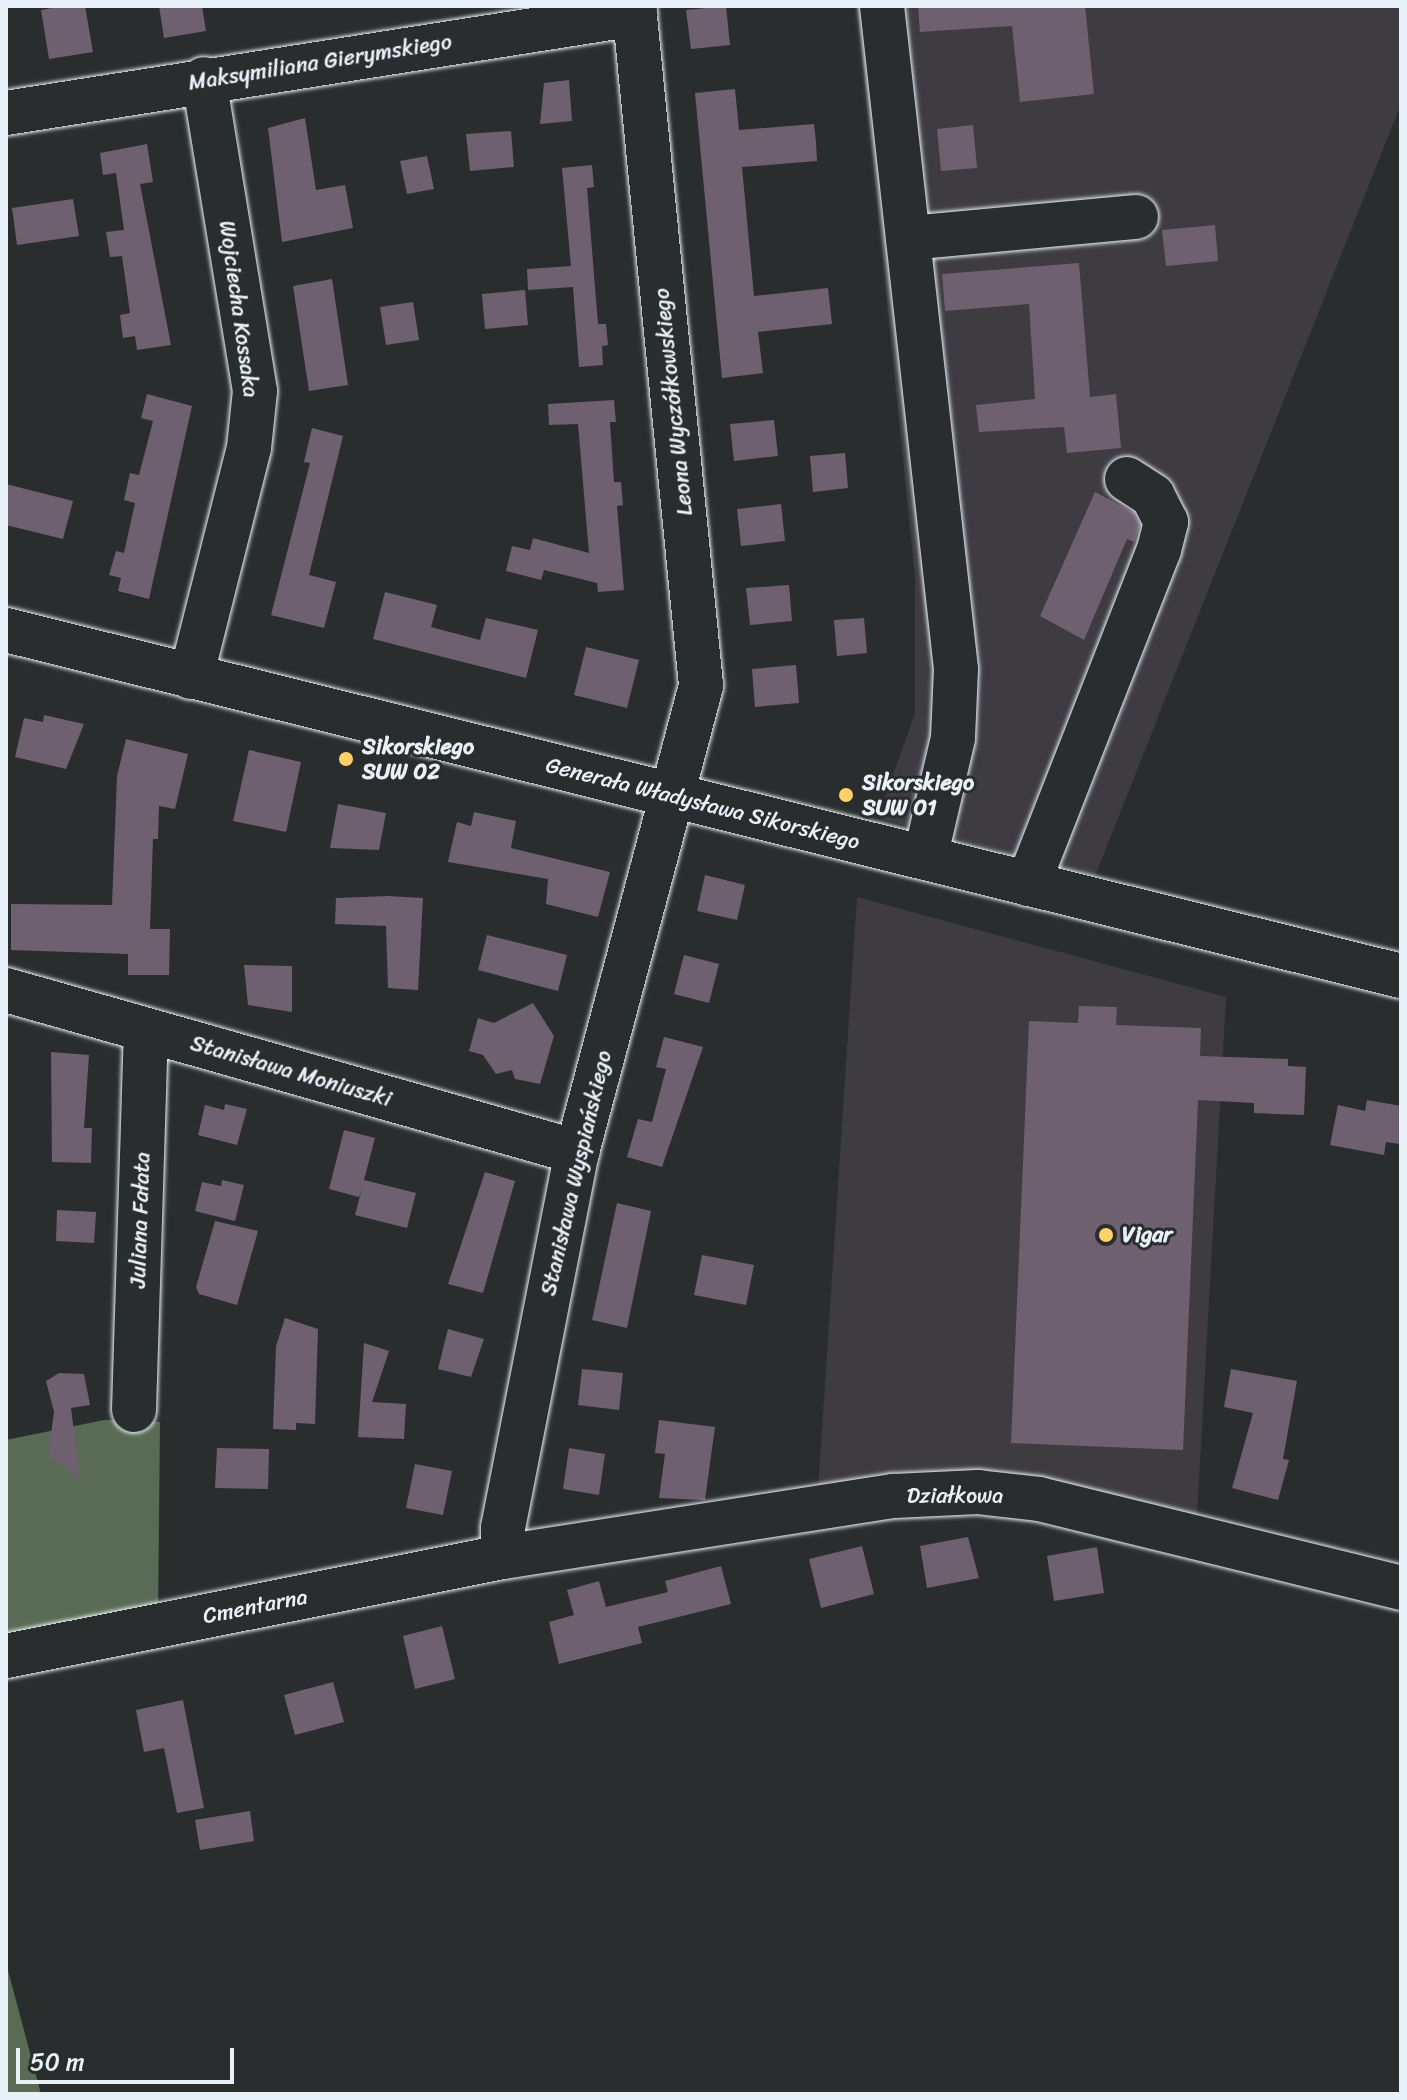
<!DOCTYPE html>
<meta charset="utf-8">
<style>
body{margin:0}
#map{position:relative;width:1407px;height:2100px;overflow:hidden;background:#2a2d2e;font-family:Sriracha,sans-serif}
div>[style]{position:absolute}
.built>*{inset:0;background:#3e3c41}
.green>*{inset:0;background:#596b55}
.building>*{inset:0;background:#6e606e}
.roads{filter:drop-shadow(0 0 2px #e8f1f8) drop-shadow(0 0 2px #e8f1f8)}
.minor>*{height:44px;margin:-22px;padding:0 22px;transform-origin:22px;border-radius:22px;background:#2a2d2e}
.dots>*{width:22px;height:22px;translate:-50% -50%;box-sizing:border-box;border:4px solid #2a2d2e;border-radius:50%}
span{translate:-50% -50%;white-space:nowrap;text-align:center;line-height:1.15;-webkit-text-stroke:6px #2a2d2e;paint-order:stroke}
.street-label{font-size:22px;color:#e8f1f8}
.poi-label{font-size:22px;color:#e8f1f8;font-weight:700}
.left{translate:0 -50%;text-align:left}
.frame{position:absolute;inset:0;border:8px solid #e8f1f8;pointer-events:none}
.scale{position:absolute;left:16px;top:2048px;width:218px;height:36px;box-sizing:border-box;border:4px solid #e8f1f8;border-top:0;padding-left:10px;font-size:24px;line-height:28px;white-space:nowrap;color:#e8f1f8;-webkit-text-stroke:6px #2a2d2e;paint-order:stroke}
</style>
<div id="map">
<div class="built">
<div style="clip-path:polygon(857px 6px,1401px 6px,1401px 104px,1095px 876px,878px 818px,915px 713px,915px 578px)"></div>
<div style="clip-path:polygon(857px 897px,1226px 997px,1197px 1517px,818px 1491px)"></div>
</div>
<div class="green">
<div style="clip-path:polygon(104px 1420px,160px 1422px,158px 1614px,6px 1642px,6px 1440px)"></div>
<div style="clip-path:polygon(6px 1963px,41px 2094px,6px 2094px)"></div>
</div>
<div class="building">
<div style="clip-path:polygon(63px 6px,85px 6px,93px 52px,49px 59px,41px 10px)"></div>
<div style="clip-path:polygon(159px 6px,202px 6px,206px 31px,164px 38px)"></div>
<div style="clip-path:polygon(726px 6px,730px 45px,691px 49px,686px 10px)"></div>
<div style="clip-path:polygon(918px 6px,1085px 6px,1094px 94px,1020px 102px,1012px 26px,920px 32px)"></div>
<div style="clip-path:polygon(569px 80px,572px 121px,540px 124px,544px 83px)"></div>
<div style="clip-path:polygon(735px 89px,739px 130px,814px 124px,816px 142px,817px 161px,742px 167px,754px 296px,828px 288px,832px 324px,758px 332px,763px 373px,722px 378px,695px 93px)"></div>
<div style="clip-path:polygon(305px 118px,316px 190px,345px 185px,353px 228px,282px 242px,268px 128px)"></div>
<div style="clip-path:polygon(973px 125px,977px 168px,941px 171px,937px 129px)"></div>
<div style="clip-path:polygon(511px 131px,514px 167px,470px 171px,466px 134px)"></div>
<div style="clip-path:polygon(147px 144px,153px 182px,140px 184px,171px 345px,137px 350px,135px 336px,123px 338px,120px 315px,130px 313px,122px 256px,110px 257px,106px 232px,124px 230px,116px 173px,103px 175px,100px 153px)"></div>
<div style="clip-path:polygon(427px 156px,434px 189px,407px 194px,400px 161px)"></div>
<div style="clip-path:polygon(592px 165px,594px 187px,587px 188px,598px 324px,606px 324px,608px 345px,602px 346px,603px 365px,579px 367px,573px 287px,528px 290px,527px 269px,571px 266px,562px 168px)"></div>
<div style="clip-path:polygon(73px 199px,79px 236px,17px 245px,12px 208px)"></div>
<div style="clip-path:polygon(1215px 225px,1218px 261px,1166px 266px,1162px 230px)"></div>
<div style="clip-path:polygon(1079px 263px,1090px 397px,1116px 394px,1121px 448px,1067px 453px,1064px 427px,979px 432px,976px 405px,1035px 399px,1029px 304px,945px 311px,942px 274px)"></div>
<div style="clip-path:polygon(332px 279px,348px 385px,309px 391px,293px 286px)"></div>
<div style="clip-path:polygon(525px 290px,528px 325px,485px 329px,482px 294px)"></div>
<div style="clip-path:polygon(413px 302px,419px 340px,386px 345px,380px 307px)"></div>
<div style="clip-path:polygon(147px 394px,192px 406px,149px 599px,118px 591px,121px 578px,109px 575px,116px 551px,124px 553px,135px 503px,124px 500px,130px 473px,139px 475px,153px 421px,141px 418px)"></div>
<div style="clip-path:polygon(614px 400px,616px 422px,610px 422px,614px 482px,621px 482px,623px 505px,617px 506px,624px 590px,598px 592px,597px 583px,544px 570px,541px 580px,506px 571px,512px 546px,530px 550px,533px 538px,589px 553px,578px 424px,549px 425px,548px 404px)"></div>
<div style="clip-path:polygon(774px 420px,778px 456px,734px 461px,730px 424px)"></div>
<div style="clip-path:polygon(312px 428px,343px 436px,309px 575px,336px 582px,324px 628px,271px 615px,310px 463px,304px 462px)"></div>
<div style="clip-path:polygon(845px 453px,848px 488px,813px 492px,810px 456px)"></div>
<div style="clip-path:polygon(6px 484px,73px 501px,63px 539px,6px 525px)"></div>
<div style="clip-path:polygon(1095px 492px,1134px 513px,1140px 525px,1134px 542px,1127px 539px,1084px 640px,1040px 616px)"></div>
<div style="clip-path:polygon(781px 504px,785px 541px,741px 546px,737px 509px)"></div>
<div style="clip-path:polygon(789px 585px,792px 621px,750px 625px,746px 588px)"></div>
<div style="clip-path:polygon(385px 592px,437px 605px,431px 627px,480px 640px,486px 618px,538px 630px,526px 678px,373px 639px)"></div>
<div style="clip-path:polygon(864px 618px,867px 653px,837px 656px,834px 620px)"></div>
<div style="clip-path:polygon(586px 647px,639px 660px,627px 708px,574px 695px)"></div>
<div style="clip-path:polygon(796px 665px,799px 703px,755px 707px,752px 669px)"></div>
<div style="clip-path:polygon(44px 715px,84px 724px,66px 769px,15px 757px,24px 718px,43px 722px)"></div>
<div style="clip-path:polygon(126px 739px,188px 754px,175px 809px,159px 806px,158px 839px,153px 839px,150px 929px,170px 929px,169px 975px,128px 975px,128px 954px,11px 950px,11px 904px,112px 905px,117px 776px)"></div>
<div style="clip-path:polygon(249px 750px,301px 762px,286px 832px,233px 821px)"></div>
<div style="clip-path:polygon(338px 804px,386px 813px,379px 850px,330px 848px)"></div>
<div style="clip-path:polygon(474px 812px,516px 821px,511px 848px,610px 872px,598px 917px,546px 904px,548px 879px,448px 862px,457px 822px,471px 826px)"></div>
<div style="clip-path:polygon(705px 875px,745px 885px,737px 920px,697px 911px)"></div>
<div style="clip-path:polygon(388px 896px,423px 898px,418px 990px,388px 988px,386px 926px,335px 924px,336px 898px)"></div>
<div style="clip-path:polygon(487px 935px,567px 955px,558px 991px,478px 970px)"></div>
<div style="clip-path:polygon(684px 955px,719px 964px,709px 1003px,674px 994px)"></div>
<div style="clip-path:polygon(244px 965px,292px 966px,292px 1012px,248px 1005px)"></div>
<div style="clip-path:polygon(533px 1003px,554px 1036px,540px 1084px,515px 1079px,512px 1070px,496px 1074px,483px 1055px,469px 1051px,478px 1018px,494px 1023px)"></div>
<div style="clip-path:polygon(1079px 1006px,1117px 1007px,1116px 1025px,1201px 1028px,1200px 1056px,1288px 1059px,1288px 1066px,1306px 1067px,1304px 1115px,1254px 1113px,1254px 1103px,1198px 1100px,1183px 1450px,1011px 1443px,1029px 1021px,1078px 1023px)"></div>
<div style="clip-path:polygon(664px 1037px,703px 1047px,662px 1167px,627px 1157px,638px 1119px,652px 1122px,666px 1069px,656px 1067px)"></div>
<div style="clip-path:polygon(51px 1052px,89px 1055px,84px 1128px,92px 1128px,91px 1163px,52px 1162px)"></div>
<div style="clip-path:polygon(1367px 1100px,1401px 1106px,1399px 1144px,1386px 1142px,1384px 1155px,1330px 1145px,1338px 1105px,1365px 1111px)"></div>
<div style="clip-path:polygon(225px 1104px,247px 1109px,237px 1145px,198px 1135px,205px 1105px,224px 1110px)"></div>
<div style="clip-path:polygon(344px 1130px,375px 1138px,364px 1180px,416px 1193px,407px 1228px,355px 1215px,362px 1188px,359px 1197px,329px 1189px)"></div>
<div style="clip-path:polygon(485px 1172px,515px 1181px,483px 1293px,448px 1284px)"></div>
<div style="clip-path:polygon(222px 1180px,244px 1185px,235px 1221px,195px 1211px,202px 1182px,221px 1186px)"></div>
<div style="clip-path:polygon(617px 1203px,651px 1211px,627px 1328px,592px 1320px)"></div>
<div style="clip-path:polygon(57px 1210px,96px 1212px,94px 1243px,56px 1241px)"></div>
<div style="clip-path:polygon(215px 1221px,258px 1231px,237px 1305px,199px 1294px,196px 1287px)"></div>
<div style="clip-path:polygon(702px 1255px,754px 1265px,746px 1305px,694px 1295px)"></div>
<div style="clip-path:polygon(285px 1318px,318px 1329px,315px 1424px,296px 1423px,296px 1430px,273px 1429px,276px 1346px)"></div>
<div style="clip-path:polygon(448px 1329px,484px 1339px,471px 1377px,438px 1369px)"></div>
<div style="clip-path:polygon(364px 1343px,389px 1351px,372px 1402px,406px 1404px,404px 1439px,358px 1437px)"></div>
<div style="clip-path:polygon(582px 1369px,623px 1373px,619px 1410px,578px 1405px)"></div>
<div style="clip-path:polygon(1231px 1369px,1297px 1381px,1283px 1459px,1289px 1460px,1278px 1500px,1232px 1488px,1253px 1413px,1224px 1407px)"></div>
<div style="clip-path:polygon(59px 1373px,84px 1374px,90px 1405px,71px 1408px,80px 1478px,48px 1456px,54px 1412px,46px 1381px)"></div>
<div style="clip-path:polygon(659px 1420px,715px 1427px,705px 1500px,659px 1498px,665px 1454px,655px 1453px)"></div>
<div style="clip-path:polygon(217px 1448px,269px 1449px,268px 1489px,215px 1488px)"></div>
<div style="clip-path:polygon(569px 1448px,605px 1454px,599px 1495px,563px 1489px)"></div>
<div style="clip-path:polygon(415px 1464px,452px 1471px,443px 1515px,406px 1508px)"></div>
<div style="clip-path:polygon(968px 1537px,979px 1578px,927px 1588px,920px 1546px)"></div>
<div style="clip-path:polygon(862px 1546px,874px 1594px,821px 1608px,809px 1559px)"></div>
<div style="clip-path:polygon(1097px 1547px,1104px 1593px,1054px 1601px,1047px 1556px)"></div>
<div style="clip-path:polygon(721px 1566px,731px 1604px,638px 1627px,642px 1643px,559px 1664px,549px 1622px,574px 1615px,567px 1590px,599px 1581px,606px 1607px,668px 1592px,665px 1581px)"></div>
<div style="clip-path:polygon(442px 1626px,455px 1679px,415px 1689px,403px 1636px)"></div>
<div style="clip-path:polygon(333px 1682px,344px 1722px,295px 1735px,284px 1695px)"></div>
<div style="clip-path:polygon(183px 1700px,204px 1808px,177px 1813px,164px 1748px,144px 1752px,136px 1710px)"></div>
<div style="clip-path:polygon(250px 1811px,254px 1841px,200px 1850px,195px 1820px)"></div>
</div>
<div class="roads">
<div class="minor">
<div style="left:882px;top:6px;width:667px;rotate:83.63deg"></div>
<div style="left:956px;top:669px;width:69px;rotate:92.5deg"></div>
<div style="left:953px;top:738px;width:123px;rotate:103.1deg"></div>
<div style="left:6px;top:113px;width:637px;rotate:-8.94deg"></div>
<div style="left:908px;top:238px;width:229px;rotate:-5.3deg"></div>
<div style="left:6px;top:630px;width:1437px;rotate:13.93deg"></div>
<div style="left:191px;top:677px;width:236px;rotate:-75.8deg"></div>
<div style="left:249px;top:448px;width:57px;rotate:-84deg"></div>
<div style="left:255px;top:391px;width:316px;rotate:-99.3deg"></div>
<div style="left:1028px;top:884px;width:359px;rotate:-68.6deg"></div>
<div style="left:1159px;top:550px;width:29px;rotate:-76deg"></div>
<div style="left:1166px;top:522px;width:29px;rotate:-117deg"></div>
<div style="left:1153px;top:496px;width:31px;rotate:-147deg"></div>
<div style="left:6px;top:990px;width:594px;rotate:15.84deg"></div>
<div style="left:134px;top:1410px;width:379px;rotate:-88.2deg"></div>
<div style="left:503px;top:1557px;width:29px;rotate:-90deg"></div>
<div style="left:503px;top:1528px;width:383px;rotate:-78.9deg"></div>
<div style="left:577px;top:1152px;width:483px;rotate:-75.1deg"></div>
<div style="left:701px;top:685px;width:682px;rotate:-95.64deg"></div>
<div style="left:6px;top:1656px;width:507px;rotate:-11.27deg"></div>
<div style="left:503px;top:1557px;width:396px;rotate:-8.9deg"></div>
<div style="left:894px;top:1496px;width:84px;rotate:-2.7deg"></div>
<div style="left:978px;top:1492px;width:61px;rotate:6.5deg"></div>
<div style="left:1039px;top:1499px;width:373px;rotate:13.8deg"></div>
</div>
</div>
<div class="dots">
<div style="left:346px;top:759px;background:#ffd166"></div>
<div style="left:846px;top:795px;background:#ffd166"></div>
<div style="left:1106px;top:1235px;background:#ffd166"></div>
</div>
<div class="street-label">
<span style="left:320px;top:62px;rotate:-9deg">Maksymiliana Gierymskiego</span>
<span style="left:239px;top:309px;rotate:82deg">Wojciecha Kossaka</span>
<span style="left:673px;top:402px;rotate:-96deg">Leona Wyczółkowskiego</span>
<span style="left:703px;top:803px;rotate:14deg">Generała Władysława Sikorskiego</span>
<span style="left:291px;top:1071px;rotate:16deg">Stanisława Moniuszki</span>
<span style="left:576px;top:1173px;rotate:-77deg">Stanisława Wyspiańskiego</span>
<span style="left:140px;top:1220px;rotate:-88deg">Juliana Fałata</span>
<span style="left:955px;top:1496px">Działkowa</span>
<span style="left:255px;top:1606px;rotate:-11deg">Cmentarna</span>
</div>
<div class="poi-label">
<span class="left" style="left:362px;top:759px">Sikorskiego<br>SUW 02</span>
<span class="left" style="left:862px;top:795px">Sikorskiego<br>SUW 01</span>
<span class="left" style="left:1122px;top:1235px">Vigar</span>
</div>
<div class="frame"></div>
<div class="scale">50 m</div>
</div>
